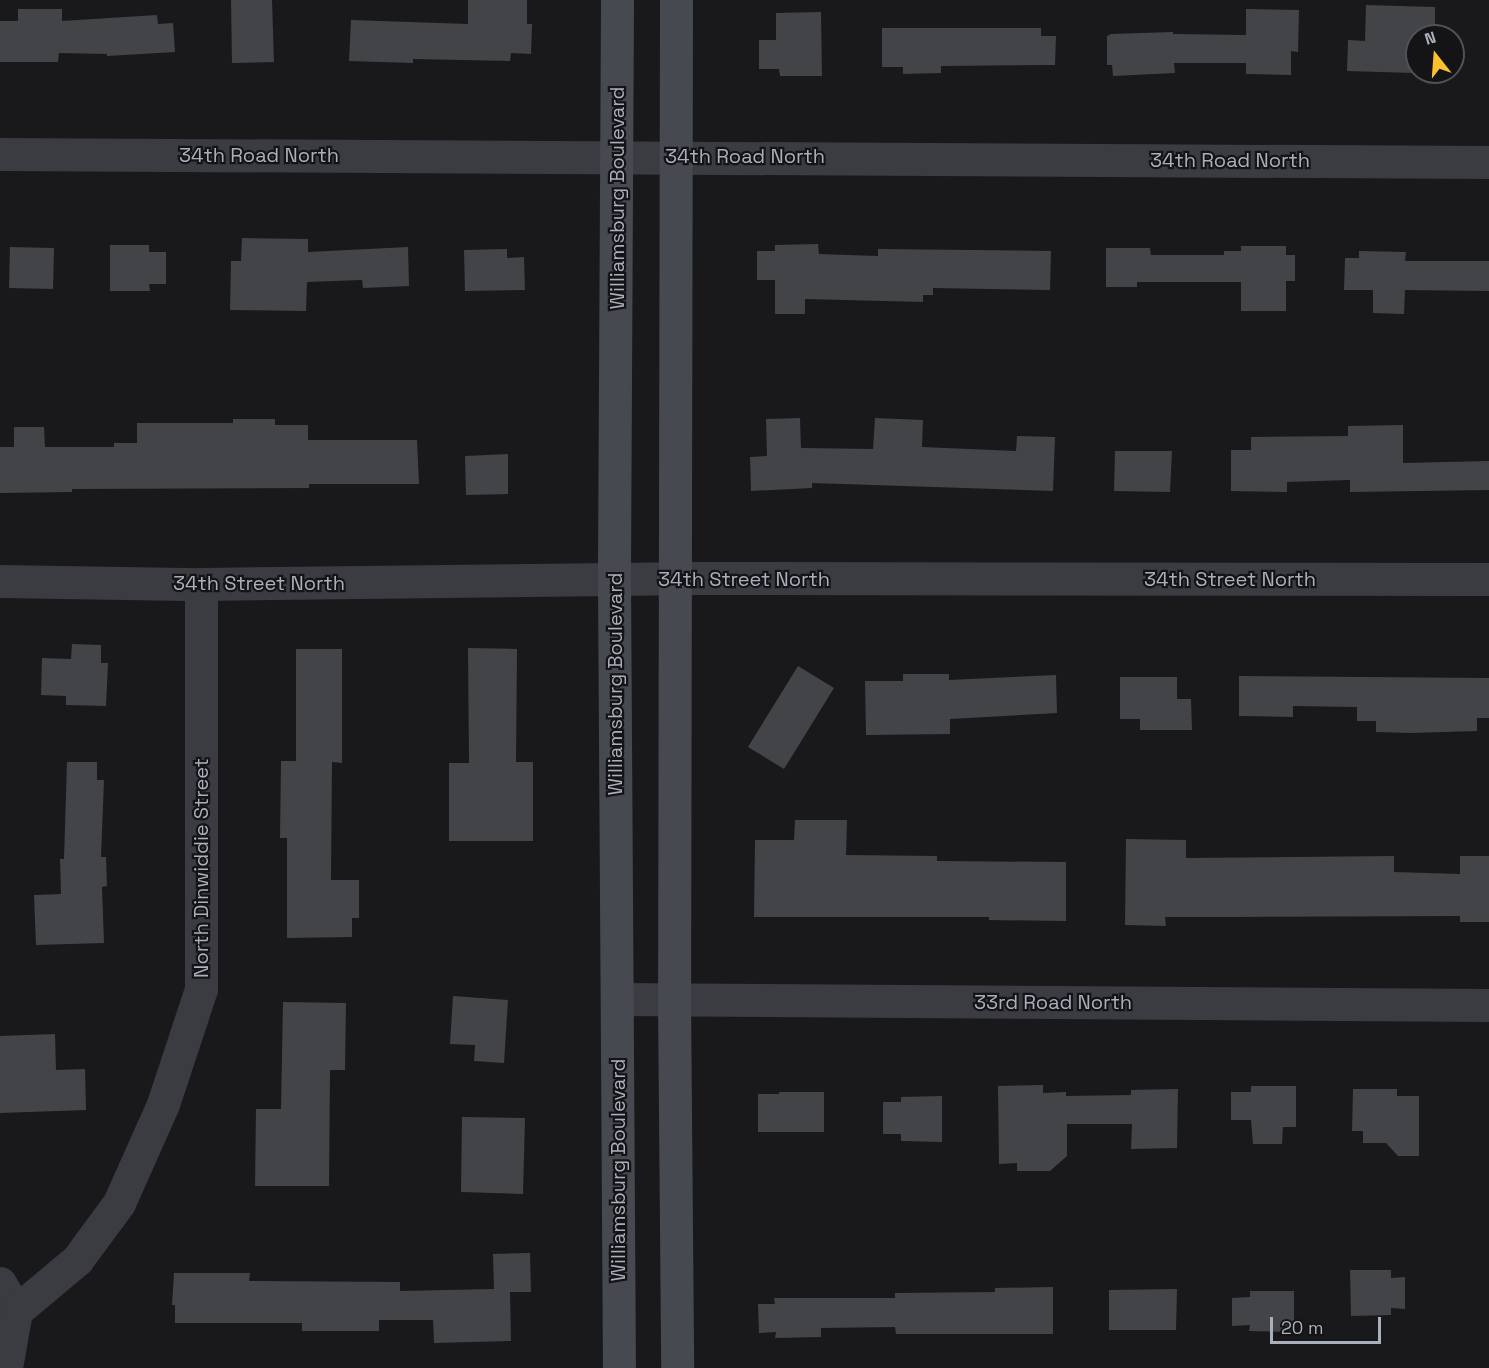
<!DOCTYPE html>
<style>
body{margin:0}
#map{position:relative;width:1489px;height:1368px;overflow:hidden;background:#19191b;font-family:"Space Grotesk",sans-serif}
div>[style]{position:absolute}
.building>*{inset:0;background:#434448}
.minor>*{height:33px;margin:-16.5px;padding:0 16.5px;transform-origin:16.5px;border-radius:16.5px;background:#3b3c42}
.secondary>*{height:33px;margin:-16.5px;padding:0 16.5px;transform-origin:16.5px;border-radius:16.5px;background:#474951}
span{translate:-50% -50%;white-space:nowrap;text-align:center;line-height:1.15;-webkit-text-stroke:4.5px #141416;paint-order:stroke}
.street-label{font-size:20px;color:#aaafbc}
.north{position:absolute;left:1405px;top:24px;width:60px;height:60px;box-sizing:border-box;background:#141416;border:2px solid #505258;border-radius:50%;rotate:343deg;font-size:16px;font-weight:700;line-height:24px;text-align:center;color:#aaafbc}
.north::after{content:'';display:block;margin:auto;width:21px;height:27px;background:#fdc12f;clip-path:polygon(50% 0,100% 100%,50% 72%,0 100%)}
.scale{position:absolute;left:1270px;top:1317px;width:111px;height:27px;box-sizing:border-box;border:3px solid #aaafbc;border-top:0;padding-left:8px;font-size:18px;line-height:21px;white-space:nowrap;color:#aaafbc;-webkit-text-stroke:4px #141416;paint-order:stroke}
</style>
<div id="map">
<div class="building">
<div style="clip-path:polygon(231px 0,272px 0,274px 62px,232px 63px)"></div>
<div style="clip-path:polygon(468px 0,527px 0,527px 24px,532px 24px,531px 54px,511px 53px,510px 61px,413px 59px,413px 63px,349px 61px,351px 20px,468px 24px)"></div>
<div style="clip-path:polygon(1366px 5px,1435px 7px,1435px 36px,1417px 36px,1414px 73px,1347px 71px,1348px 40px,1365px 41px)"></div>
<div style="clip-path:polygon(18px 9px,62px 9px,62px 21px,157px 15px,158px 24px,173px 23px,175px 52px,107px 56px,107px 54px,59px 53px,58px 62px,0 62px,0 21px,18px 21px)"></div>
<div style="clip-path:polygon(1246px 9px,1299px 10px,1298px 52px,1291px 51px,1291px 75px,1246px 74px,1246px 63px,1174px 63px,1175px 73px,1113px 76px,1112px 65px,1107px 65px,1107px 36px,1111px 34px,1173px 32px,1173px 34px,1246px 35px)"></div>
<div style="clip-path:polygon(821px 12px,822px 76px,780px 76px,779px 69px,759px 69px,759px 40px,776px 40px,776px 13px)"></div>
<div style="clip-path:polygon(882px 28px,1041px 28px,1041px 36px,1056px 36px,1055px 65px,941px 66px,941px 73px,903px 74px,903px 67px,882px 67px)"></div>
<div style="clip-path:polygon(242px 238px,308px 239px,308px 252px,408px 247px,409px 286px,363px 288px,362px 280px,307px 282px,306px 311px,230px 310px,231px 261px,241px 261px)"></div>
<div style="clip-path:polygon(818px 244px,819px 254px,878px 256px,878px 249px,1051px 251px,1050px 290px,933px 288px,933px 295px,923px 295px,923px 302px,805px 299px,805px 314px,775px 314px,775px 280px,757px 280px,757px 251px,775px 251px,775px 245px)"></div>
<div style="clip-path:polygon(110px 245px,149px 245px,149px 252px,166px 252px,166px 284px,149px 284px,150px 291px,110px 291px)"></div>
<div style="clip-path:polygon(1241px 246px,1286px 246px,1286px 255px,1295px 255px,1295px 281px,1286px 281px,1286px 311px,1241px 311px,1241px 282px,1137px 282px,1137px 287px,1106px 287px,1106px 248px,1150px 248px,1151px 255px,1224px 255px,1224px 251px,1241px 251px)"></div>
<div style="clip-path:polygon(10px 247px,54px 248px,53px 289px,9px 288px)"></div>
<div style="clip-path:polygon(507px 249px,507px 258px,524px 257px,525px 290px,465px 291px,464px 250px)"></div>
<div style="clip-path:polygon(1359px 251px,1406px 252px,1405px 261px,1489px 261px,1489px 291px,1405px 290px,1404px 314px,1373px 313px,1373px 290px,1344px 290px,1345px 258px,1359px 258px)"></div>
<div style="clip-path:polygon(800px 418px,801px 448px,873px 449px,875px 418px,923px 420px,922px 447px,1016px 451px,1017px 436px,1055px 437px,1053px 491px,812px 483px,812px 488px,751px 491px,750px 457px,767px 456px,766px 419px)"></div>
<div style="clip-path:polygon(233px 419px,275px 419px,275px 425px,308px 425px,308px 440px,417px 440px,419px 484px,309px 484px,309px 488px,72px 489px,72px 492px,0 493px,0 447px,14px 447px,14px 427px,44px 427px,45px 447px,114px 447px,114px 443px,137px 443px,137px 423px,233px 423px)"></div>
<div style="clip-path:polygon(1403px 425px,1403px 463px,1489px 461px,1489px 490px,1350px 492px,1350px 480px,1287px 482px,1287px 492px,1231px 491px,1231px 450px,1251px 450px,1251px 437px,1348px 436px,1348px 426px)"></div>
<div style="clip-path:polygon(1115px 451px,1172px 451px,1170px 492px,1114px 491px)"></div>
<div style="clip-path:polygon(508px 454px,508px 494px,466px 495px,465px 456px)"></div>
<div style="clip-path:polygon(72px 644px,101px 645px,101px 663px,108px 663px,106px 706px,66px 705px,66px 696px,41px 695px,42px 658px,71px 659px)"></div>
<div style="clip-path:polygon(468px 648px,517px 649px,516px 762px,533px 762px,533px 841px,449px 841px,449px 763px,469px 763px)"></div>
<div style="clip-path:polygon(296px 649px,342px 649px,342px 763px,332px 762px,331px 880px,359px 880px,359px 918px,352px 918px,352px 937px,287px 938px,287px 838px,280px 838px,281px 761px,296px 761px)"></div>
<div style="clip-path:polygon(798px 666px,834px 688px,784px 769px,748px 747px)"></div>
<div style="clip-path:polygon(903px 674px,949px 674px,949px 680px,1056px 675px,1057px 713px,950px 719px,950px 734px,866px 735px,865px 681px,903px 681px)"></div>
<div style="clip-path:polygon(1239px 676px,1489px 678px,1489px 718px,1477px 718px,1477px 731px,1410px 733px,1376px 732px,1376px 721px,1357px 721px,1357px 707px,1293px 706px,1293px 717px,1239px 716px)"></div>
<div style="clip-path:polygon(1120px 677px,1177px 677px,1177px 699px,1191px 699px,1192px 730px,1140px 730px,1140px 719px,1120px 719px)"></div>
<div style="clip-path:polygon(67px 762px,97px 762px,97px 780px,104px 780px,101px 857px,106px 857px,107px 886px,102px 887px,104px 943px,36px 945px,34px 895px,61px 894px,60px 859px,64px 859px)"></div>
<div style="clip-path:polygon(795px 820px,847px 820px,846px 855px,937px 856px,937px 861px,1066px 862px,1066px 921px,989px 920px,989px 917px,754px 917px,755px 840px,794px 840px)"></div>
<div style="clip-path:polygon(1126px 839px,1186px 840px,1186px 858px,1394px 856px,1394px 872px,1460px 874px,1460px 856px,1489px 856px,1489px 922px,1460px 922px,1460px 916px,1224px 917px,1165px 917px,1166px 926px,1125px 925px)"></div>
<div style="clip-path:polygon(453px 996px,508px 1000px,504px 1063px,474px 1061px,475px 1045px,450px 1044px)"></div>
<div style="clip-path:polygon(283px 1002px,346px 1003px,345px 1070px,330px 1070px,329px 1186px,255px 1186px,256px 1109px,281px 1109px)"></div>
<div style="clip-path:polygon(55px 1034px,56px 1070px,85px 1069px,86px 1110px,0 1113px,0 1036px)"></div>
<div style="clip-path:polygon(1043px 1085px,1043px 1093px,1066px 1092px,1066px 1096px,1131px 1095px,1131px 1090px,1178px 1089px,1177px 1148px,1131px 1149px,1132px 1124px,1067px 1124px,1067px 1156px,1050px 1171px,1017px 1171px,1017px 1163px,999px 1164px,998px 1086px)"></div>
<div style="clip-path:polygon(1251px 1086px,1296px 1086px,1296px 1127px,1283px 1127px,1282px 1144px,1253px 1144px,1251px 1120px,1231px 1120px,1231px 1092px,1251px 1092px)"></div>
<div style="clip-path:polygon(1353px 1089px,1397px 1089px,1397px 1096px,1419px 1096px,1419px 1156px,1398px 1156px,1386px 1143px,1363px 1143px,1363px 1131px,1352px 1131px)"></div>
<div style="clip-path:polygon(779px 1092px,824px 1092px,824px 1132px,758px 1132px,758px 1094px,779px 1094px)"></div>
<div style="clip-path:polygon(942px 1096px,942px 1142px,901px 1141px,901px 1134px,883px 1134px,883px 1102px,901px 1102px,901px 1097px)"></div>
<div style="clip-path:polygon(462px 1117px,525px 1118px,523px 1194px,461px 1192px)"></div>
<div style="clip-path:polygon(530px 1253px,531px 1292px,510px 1292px,511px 1341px,434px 1343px,433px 1320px,379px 1320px,379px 1331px,302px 1331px,302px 1323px,175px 1323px,175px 1305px,172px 1305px,174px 1273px,250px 1273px,249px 1281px,400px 1282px,400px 1291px,494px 1289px,493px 1254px)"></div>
<div style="clip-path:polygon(1350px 1270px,1391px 1270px,1391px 1278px,1405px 1277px,1405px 1309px,1391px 1308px,1391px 1315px,1351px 1316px)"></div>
<div style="clip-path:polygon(1053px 1287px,1053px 1334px,896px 1334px,895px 1327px,821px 1328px,821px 1337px,775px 1338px,776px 1332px,759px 1333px,758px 1304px,775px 1304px,774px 1298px,895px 1298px,895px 1293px,995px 1292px,995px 1288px)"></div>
<div style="clip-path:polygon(1177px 1289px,1176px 1330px,1109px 1330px,1109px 1290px)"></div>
<div style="clip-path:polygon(1250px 1291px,1294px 1291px,1294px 1332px,1249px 1331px,1250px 1325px,1232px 1326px,1232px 1298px,1250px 1297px)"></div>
</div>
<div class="minor">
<div style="left:0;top:154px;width:1489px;rotate:0.31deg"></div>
<div style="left:0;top:581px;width:201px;rotate:0.9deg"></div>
<div style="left:201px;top:584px;width:475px;rotate:-0.7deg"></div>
<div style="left:676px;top:578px;width:813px;rotate:0.07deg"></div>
<div style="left:617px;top:999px;width:872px;rotate:0.39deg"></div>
<div style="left:0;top:1283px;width:32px;rotate:60deg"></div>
<div style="left:16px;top:1311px;width:58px;rotate:100deg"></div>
<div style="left:16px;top:1311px;width:80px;rotate:-39.9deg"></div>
<div style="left:77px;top:1260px;width:71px;rotate:-53.6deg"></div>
<div style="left:119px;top:1203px;width:108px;rotate:-66deg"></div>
<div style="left:163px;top:1104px;width:121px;rotate:-71.7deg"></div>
<div style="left:201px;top:989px;width:405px;rotate:-90deg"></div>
</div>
<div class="secondary">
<div style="left:617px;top:0;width:579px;rotate:90.3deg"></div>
<div style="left:614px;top:579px;width:789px;rotate:89.64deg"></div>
<div style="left:676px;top:0;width:999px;rotate:90.11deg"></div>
<div style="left:674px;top:999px;width:369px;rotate:89.5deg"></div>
</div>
<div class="street-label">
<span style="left:259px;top:155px">34th Road North</span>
<span style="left:745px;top:156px">34th Road North</span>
<span style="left:1230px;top:160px">34th Road North</span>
<span style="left:617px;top:198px;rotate:-90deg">Williamsburg Boulevard</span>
<span style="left:744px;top:579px">34th Street North</span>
<span style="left:1230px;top:579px">34th Street North</span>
<span style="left:259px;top:583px">34th Street North</span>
<span style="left:615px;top:684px;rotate:-90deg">Williamsburg Boulevard</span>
<span style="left:201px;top:868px;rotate:-90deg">North Dinwiddie Street</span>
<span style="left:1053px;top:1002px">33rd Road North</span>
<span style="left:618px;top:1170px;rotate:-90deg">Williamsburg Boulevard</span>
</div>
<div class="north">N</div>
<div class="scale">20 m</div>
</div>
